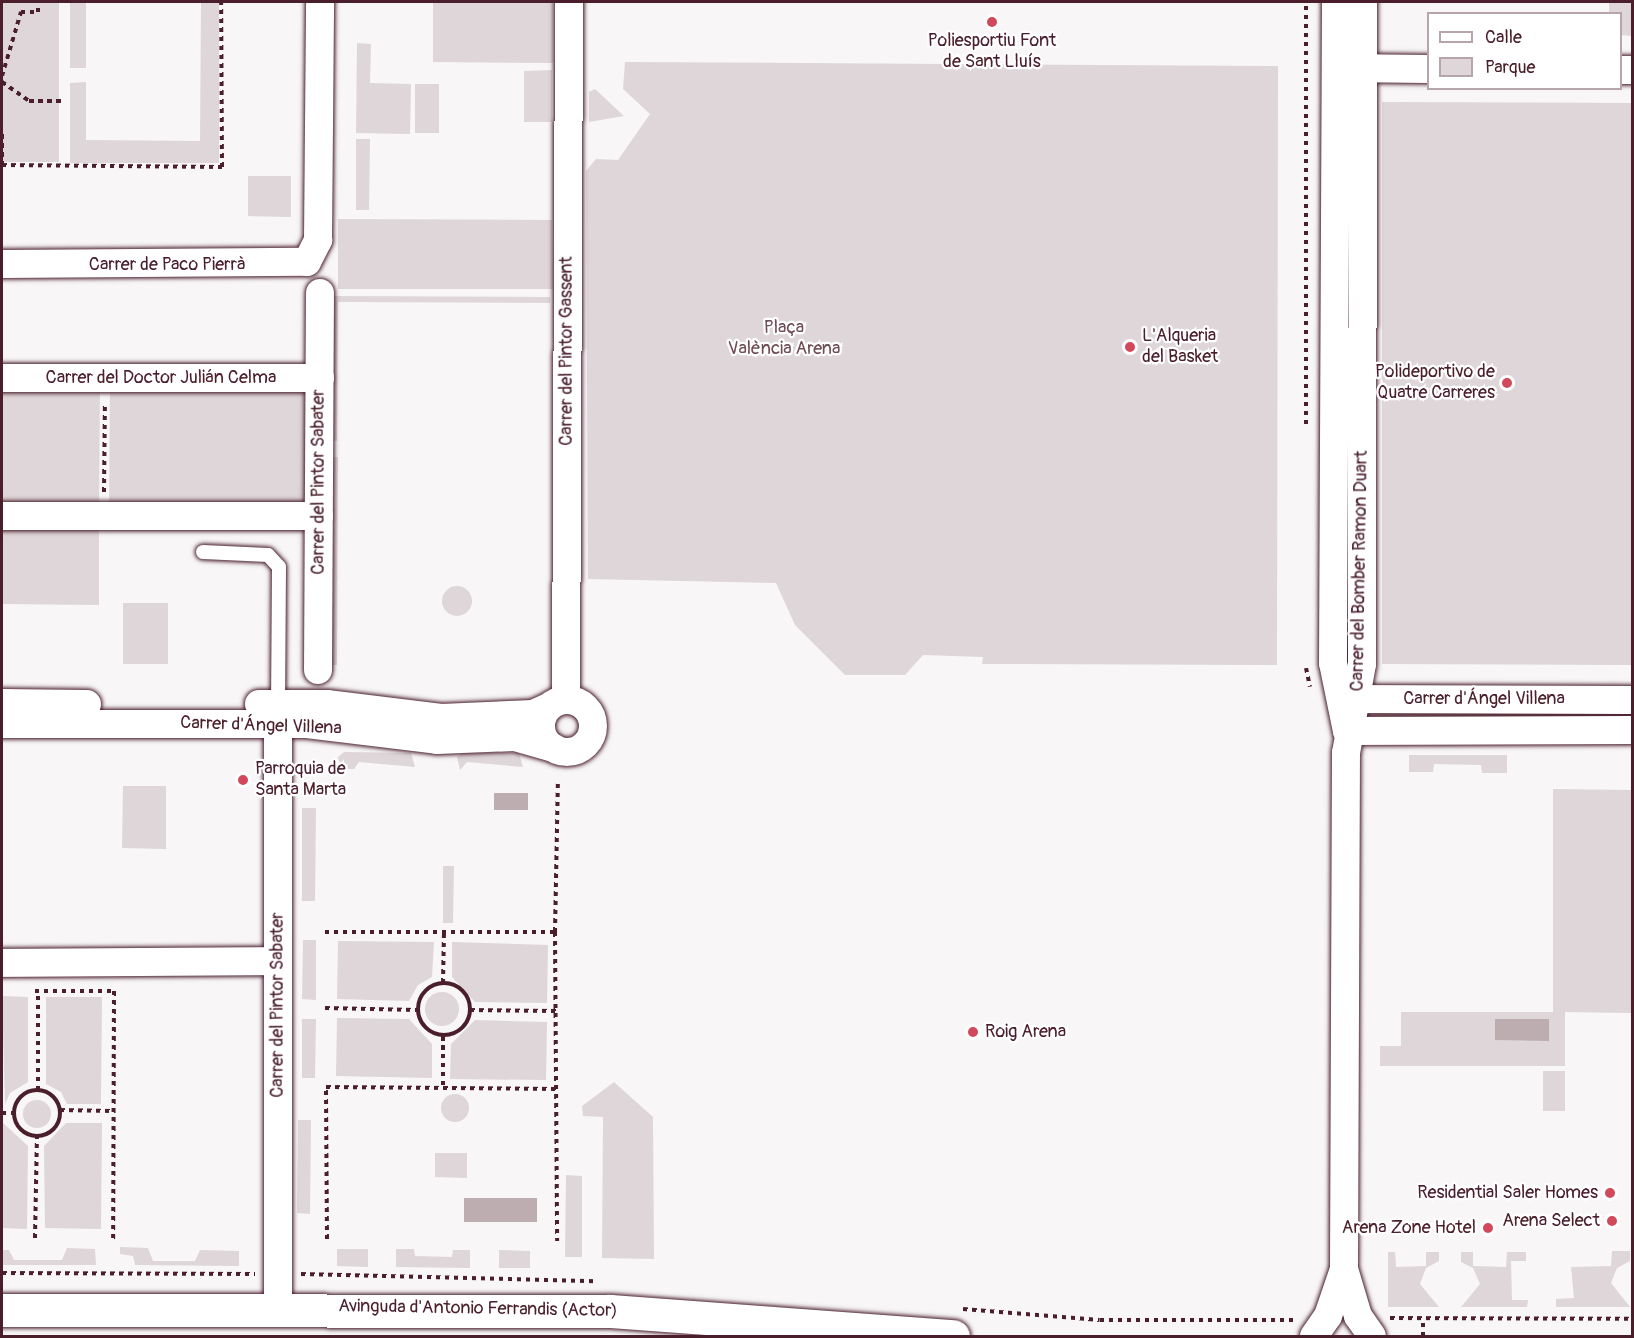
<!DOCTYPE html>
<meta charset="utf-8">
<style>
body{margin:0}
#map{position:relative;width:1634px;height:1338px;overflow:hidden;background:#f8f6f7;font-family:Pangolin,sans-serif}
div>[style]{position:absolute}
.green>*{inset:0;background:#ded6d9}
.round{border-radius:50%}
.water>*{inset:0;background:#bdadb0}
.path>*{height:4px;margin-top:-2px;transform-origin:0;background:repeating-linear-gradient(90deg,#4a1f2b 0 4.5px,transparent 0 9px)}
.path>.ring{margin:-2px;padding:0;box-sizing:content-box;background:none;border:4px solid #4a1f2b;border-radius:50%}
.roads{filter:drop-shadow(0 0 2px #4a1f2b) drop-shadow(0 0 2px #4a1f2b)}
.lane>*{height:14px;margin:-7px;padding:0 7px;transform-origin:7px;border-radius:7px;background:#fff}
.street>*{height:28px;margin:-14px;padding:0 14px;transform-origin:14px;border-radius:14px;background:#fff}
.street>.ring{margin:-14px;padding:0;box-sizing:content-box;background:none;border:28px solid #fff;border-radius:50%}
.primary>*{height:33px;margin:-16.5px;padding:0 16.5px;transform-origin:16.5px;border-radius:16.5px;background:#fff}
.dots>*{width:16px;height:16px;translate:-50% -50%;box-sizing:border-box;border:3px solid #fff;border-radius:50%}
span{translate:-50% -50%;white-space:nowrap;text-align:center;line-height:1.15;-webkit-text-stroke:4.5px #fff;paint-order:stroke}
.poi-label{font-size:18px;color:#4a1f2b}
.left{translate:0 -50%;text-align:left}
.right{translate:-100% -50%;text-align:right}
.street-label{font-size:18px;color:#4a1f2b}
.park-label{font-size:18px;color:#6f4d56}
.frame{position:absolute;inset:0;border:3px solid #4a1f2b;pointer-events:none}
.legend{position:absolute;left:1427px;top:12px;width:195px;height:78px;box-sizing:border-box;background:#fff;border:2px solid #b7a5aa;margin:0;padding:8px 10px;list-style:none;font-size:18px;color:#4a1f2b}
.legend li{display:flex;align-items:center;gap:12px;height:30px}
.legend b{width:30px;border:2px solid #b7a5aa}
</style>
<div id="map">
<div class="green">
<div style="clip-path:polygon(2px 2px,59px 2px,59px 162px,2px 162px)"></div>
<div style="clip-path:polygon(70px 2px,86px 2px,86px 68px,70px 68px)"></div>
<div style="clip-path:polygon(191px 2px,219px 2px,219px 163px,70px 163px,70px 83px,86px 82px,86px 140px,200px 141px,201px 3px)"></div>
<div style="clip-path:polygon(433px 2px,553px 2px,553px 63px,433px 62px)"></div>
<div style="clip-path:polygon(1609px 2px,1632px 2px,1632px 36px,1621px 35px,1620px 14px,1609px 13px)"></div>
<div style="clip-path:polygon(357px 43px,371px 44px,370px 83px,411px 84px,410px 134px,356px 133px)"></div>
<div style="clip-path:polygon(625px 62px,1278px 66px,1277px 665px,982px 664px,983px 657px,923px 655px,905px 675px,845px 675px,795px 625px,776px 583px,588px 579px,586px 171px,596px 159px,618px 160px,650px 114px,623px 89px)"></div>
<div style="clip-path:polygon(552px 70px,552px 122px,524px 122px,524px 71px)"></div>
<div style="clip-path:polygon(415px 84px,439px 84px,439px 133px,415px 133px)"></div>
<div style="clip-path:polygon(595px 89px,624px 116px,589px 122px,589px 92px)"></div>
<div style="clip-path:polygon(1382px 102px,1632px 103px,1632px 665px,1382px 664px)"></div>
<div style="clip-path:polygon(356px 139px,370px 139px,369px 210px,356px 210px)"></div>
<div style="clip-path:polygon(248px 176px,291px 176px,291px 217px,248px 216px)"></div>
<div style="clip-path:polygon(338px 219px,552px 220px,553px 289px,338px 289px)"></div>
<div style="clip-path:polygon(329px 296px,550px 297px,550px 303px,338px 302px,337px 441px,329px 440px)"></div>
<div style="clip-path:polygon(2px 382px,100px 383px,99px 513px,2px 513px)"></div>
<div style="clip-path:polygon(110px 382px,307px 382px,307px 513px,109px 513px)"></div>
<div style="clip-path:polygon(328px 457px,338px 457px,337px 665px,327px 665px)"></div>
<div style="clip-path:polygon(2px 521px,99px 522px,99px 605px,2px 604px)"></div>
<div class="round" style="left:442px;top:586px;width:30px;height:30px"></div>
<div style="clip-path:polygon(123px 603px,168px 603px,168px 664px,123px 664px)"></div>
<div style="clip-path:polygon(344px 752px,411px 753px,415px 767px,359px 762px,354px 769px,341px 769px,338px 757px)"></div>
<div style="clip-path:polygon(463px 753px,519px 753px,523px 767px,467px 762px,460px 770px,457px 757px)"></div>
<div style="clip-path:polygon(1409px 755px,1507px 755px,1507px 773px,1482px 773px,1481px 765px,1434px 764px,1433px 772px,1409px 772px)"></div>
<div style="clip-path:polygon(123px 786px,166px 786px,166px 849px,122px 848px)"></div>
<div style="clip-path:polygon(1553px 789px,1632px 790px,1632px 1013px,1565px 1012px,1565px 1066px,1380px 1066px,1380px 1046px,1401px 1046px,1401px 1012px,1553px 1012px)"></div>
<div style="clip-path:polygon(302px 808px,316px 808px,315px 901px,302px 901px)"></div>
<div style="clip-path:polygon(443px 866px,454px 866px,453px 923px,443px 923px)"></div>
<div style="clip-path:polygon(303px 940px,316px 940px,316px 1000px,302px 999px)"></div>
<div style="clip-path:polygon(338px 941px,434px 942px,432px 977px,418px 985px,409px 1001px,337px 999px)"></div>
<div style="clip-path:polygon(452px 942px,548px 945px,547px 1003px,475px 1002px,452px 977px)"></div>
<div class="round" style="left:425px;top:992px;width:34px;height:34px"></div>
<div style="clip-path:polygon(2px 996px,28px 997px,28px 1082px,10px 1093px,5px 1104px)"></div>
<div style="clip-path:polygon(46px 997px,102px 997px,101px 1104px,67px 1104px,61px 1092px,46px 1084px)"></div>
<div style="clip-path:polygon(337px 1018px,409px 1019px,432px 1044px,432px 1078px,336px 1076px)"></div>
<div style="clip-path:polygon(302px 1019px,316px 1019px,315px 1078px,302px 1078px)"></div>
<div style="clip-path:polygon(475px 1020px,547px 1022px,546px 1080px,450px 1079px,451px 1044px)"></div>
<div style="clip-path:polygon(1543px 1071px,1565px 1071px,1565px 1111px,1543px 1111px)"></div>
<div style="clip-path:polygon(614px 1082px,653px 1117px,654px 1259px,602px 1258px,603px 1117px,583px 1116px,582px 1106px)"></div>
<div class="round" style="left:441px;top:1094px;width:28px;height:28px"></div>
<div class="round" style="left:23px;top:1100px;width:28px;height:28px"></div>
<div style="clip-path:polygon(298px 1120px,311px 1120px,310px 1214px,297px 1213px)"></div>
<div style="clip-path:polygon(2px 1122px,28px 1146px,27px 1229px,2px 1228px)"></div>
<div style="clip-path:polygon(66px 1123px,102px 1123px,101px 1229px,45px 1228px,44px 1146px)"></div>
<div style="clip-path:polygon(435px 1153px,467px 1153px,467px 1178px,435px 1177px)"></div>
<div style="clip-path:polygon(566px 1175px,582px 1176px,582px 1257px,565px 1257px)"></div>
<div style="clip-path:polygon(120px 1247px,148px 1248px,153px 1261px,195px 1261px,200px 1250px,239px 1251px,239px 1266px,135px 1265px,133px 1256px,120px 1254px)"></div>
<div style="clip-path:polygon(67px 1248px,95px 1249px,96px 1265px,2px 1265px,2px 1250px,9px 1250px,14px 1260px,62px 1260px)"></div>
<div style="clip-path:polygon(337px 1249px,368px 1249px,368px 1267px,337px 1266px)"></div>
<div style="clip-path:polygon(396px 1249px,414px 1249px,415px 1256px,452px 1257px,453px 1250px,470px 1250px,470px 1268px,396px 1267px)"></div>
<div style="clip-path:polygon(499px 1250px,530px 1251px,530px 1268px,499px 1268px)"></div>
<div style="clip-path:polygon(1612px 1251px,1630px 1251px,1630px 1261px,1617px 1268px,1611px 1283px,1630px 1307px,1556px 1307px,1556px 1299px,1574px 1298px,1571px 1267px,1611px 1266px)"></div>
<div style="clip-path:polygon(1388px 1252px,1395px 1252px,1396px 1267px,1426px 1266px,1426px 1252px,1439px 1252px,1439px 1261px,1426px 1268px,1420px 1284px,1439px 1307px,1388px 1307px)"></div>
<div style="clip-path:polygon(1461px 1252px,1473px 1252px,1473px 1266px,1506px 1267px,1507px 1252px,1526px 1252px,1526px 1261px,1511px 1261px,1512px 1300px,1528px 1300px,1527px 1307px,1461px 1307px,1480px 1284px,1473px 1268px,1461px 1262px)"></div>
</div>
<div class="water">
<div style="clip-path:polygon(494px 793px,528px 793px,528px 810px,494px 810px)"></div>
<div style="clip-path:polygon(1495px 1019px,1549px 1019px,1549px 1041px,1495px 1040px)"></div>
<div style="clip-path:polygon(464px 1198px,537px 1198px,537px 1222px,464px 1222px)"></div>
</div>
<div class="path">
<div style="left:2px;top:76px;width:67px;rotate:-73.5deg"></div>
<div style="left:21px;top:12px;width:17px"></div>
<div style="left:38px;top:12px;width:10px;rotate:-90deg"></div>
<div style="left:2px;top:82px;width:33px;rotate:35deg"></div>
<div style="left:29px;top:101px;width:35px"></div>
<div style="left:2px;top:134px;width:29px;rotate:90deg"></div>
<div style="left:2px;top:165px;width:220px;rotate:0.5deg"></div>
<div style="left:222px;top:167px;width:165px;rotate:-90.3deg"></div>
<div style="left:1306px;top:424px;width:422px;rotate:-90deg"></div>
<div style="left:104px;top:492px;width:89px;rotate:-89.4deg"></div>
<div style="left:1306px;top:668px;width:19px;rotate:78deg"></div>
<div style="left:325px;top:932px;width:230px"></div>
<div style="left:555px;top:932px;width:309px;rotate:89.6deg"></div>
<div style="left:555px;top:932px;width:152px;rotate:-88.9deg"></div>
<div class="ring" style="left:418px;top:983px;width:48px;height:48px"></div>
<div style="left:443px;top:983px;width:51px;rotate:-88.9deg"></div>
<div style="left:35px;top:991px;width:79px"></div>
<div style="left:114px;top:991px;width:248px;rotate:90.2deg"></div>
<div style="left:325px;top:1008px;width:92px;rotate:1.2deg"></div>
<div style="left:470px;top:1010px;width:86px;rotate:0.7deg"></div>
<div style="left:443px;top:1036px;width:51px;rotate:90deg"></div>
<div class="ring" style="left:14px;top:1090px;width:42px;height:42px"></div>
<div style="left:38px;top:1090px;width:99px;rotate:-90deg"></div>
<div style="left:60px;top:1110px;width:52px;rotate:1.1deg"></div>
<div style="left:2px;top:1113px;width:12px"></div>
<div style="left:35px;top:1238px;width:101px;rotate:-88.9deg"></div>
<div style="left:327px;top:1239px;width:152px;rotate:-90.4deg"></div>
<div style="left:326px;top:1087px;width:229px;rotate:0.5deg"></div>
<div style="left:2px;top:1273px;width:253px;rotate:0.2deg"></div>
<div style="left:301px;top:1274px;width:295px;rotate:1.4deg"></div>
<div style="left:963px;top:1309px;width:137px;rotate:4.6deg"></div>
<div style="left:1100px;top:1320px;width:193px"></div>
<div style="left:1390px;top:1318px;width:242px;rotate:0.2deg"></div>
<div style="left:1423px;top:1336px;width:18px;rotate:-90deg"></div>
</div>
<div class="roads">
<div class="lane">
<div style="left:203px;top:552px;width:65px;rotate:2.6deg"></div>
<div style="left:268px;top:555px;width:16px;rotate:47deg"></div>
<div style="left:279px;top:567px;width:137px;rotate:90.4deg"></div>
</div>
<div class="street">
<div style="left:1336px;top:2px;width:661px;rotate:90.26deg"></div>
<div style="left:1333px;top:663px;width:69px;rotate:78.4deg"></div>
<div style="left:1344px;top:68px;width:84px;rotate:0.7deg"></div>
<div style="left:1620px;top:70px;width:12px"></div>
<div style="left:2px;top:264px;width:305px;rotate:-0.4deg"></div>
<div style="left:307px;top:262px;width:25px;rotate:-63deg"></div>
<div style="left:318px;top:240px;width:238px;rotate:-89.5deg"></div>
<div style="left:2px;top:378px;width:318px"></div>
<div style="left:2px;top:516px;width:317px"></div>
<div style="left:318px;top:670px;width:377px;rotate:-89.7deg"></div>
<div style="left:1341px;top:699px;width:291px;rotate:0.2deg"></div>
<div style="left:566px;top:700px;width:698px;rotate:-89.75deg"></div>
<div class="ring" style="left:541px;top:700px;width:24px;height:24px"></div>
<div style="left:2px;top:703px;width:85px;rotate:0.7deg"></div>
<div style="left:259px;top:704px;width:68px"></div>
<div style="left:327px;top:704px;width:115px;rotate:7deg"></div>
<div style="left:441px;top:718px;width:92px;rotate:-2.5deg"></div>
<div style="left:533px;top:714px;width:17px;rotate:-24deg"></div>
<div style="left:278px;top:704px;width:602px;rotate:90deg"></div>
<div style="left:2px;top:724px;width:305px"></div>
<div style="left:307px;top:724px;width:131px;rotate:7deg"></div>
<div style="left:437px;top:740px;width:78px;rotate:-2.2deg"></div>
<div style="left:515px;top:737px;width:41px;rotate:15.8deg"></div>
<div style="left:1347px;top:731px;width:285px;rotate:-0.2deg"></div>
<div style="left:2px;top:963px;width:276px;rotate:-0.4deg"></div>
<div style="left:1344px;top:1269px;width:49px;rotate:73.4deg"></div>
<div style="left:1358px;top:1316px;width:24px;rotate:55deg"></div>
<div style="left:1314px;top:1336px;width:24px;rotate:-55deg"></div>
<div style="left:1328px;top:1316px;width:50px;rotate:-71.2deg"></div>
<div style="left:1344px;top:1269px;width:516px;rotate:-89.78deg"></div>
<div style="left:1346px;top:753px;width:90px;rotate:-79.8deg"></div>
<div style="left:1362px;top:664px;width:662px;rotate:-89.91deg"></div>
</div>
<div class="primary">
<div style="left:2px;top:1310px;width:608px;rotate:0.09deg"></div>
<div style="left:610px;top:1311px;width:344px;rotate:4.2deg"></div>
</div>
</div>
<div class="dots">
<div style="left:992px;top:22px;background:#d1495b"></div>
<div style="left:1130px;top:347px;background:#d1495b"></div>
<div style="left:1507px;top:383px;background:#d1495b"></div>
<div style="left:243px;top:780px;background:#d1495b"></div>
<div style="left:973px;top:1032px;background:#d1495b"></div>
<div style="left:1610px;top:1193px;background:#d1495b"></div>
<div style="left:1612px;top:1221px;background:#d1495b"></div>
<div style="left:1488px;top:1228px;background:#d1495b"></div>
</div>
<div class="poi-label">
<span style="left:992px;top:52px">Poliesportiu Font<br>de Sant Lluís</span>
<span class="left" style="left:1142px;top:347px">L'Alqueria<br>del Basket</span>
<span class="right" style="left:1495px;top:383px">Polideportivo de<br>Quatre Carreres</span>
<span class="left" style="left:255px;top:780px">Parroquia de<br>Santa Marta</span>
<span class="left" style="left:985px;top:1032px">Roig Arena</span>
<span class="right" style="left:1598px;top:1193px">Residential Saler Homes</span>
<span class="right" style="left:1600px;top:1221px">Arena Select</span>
<span class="right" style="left:1476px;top:1228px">Arena Zone Hotel</span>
</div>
<div class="street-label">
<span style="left:167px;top:265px">Carrer de Paco Pierrà</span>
<span style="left:567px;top:351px;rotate:-90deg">Carrer del Pintor Gassent</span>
<span style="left:161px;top:378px">Carrer del Doctor Julián Celma</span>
<span style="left:319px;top:482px;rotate:-90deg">Carrer del Pintor Sabater</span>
<span style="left:1360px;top:571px;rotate:-89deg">Carrer del Bomber Ramon Duart</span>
<span style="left:1484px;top:699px">Carrer d'Ángel Villena</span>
<span style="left:261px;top:726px;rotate:2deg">Carrer d'Ángel Villena</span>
<span style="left:278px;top:1005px;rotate:-90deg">Carrer del Pintor Sabater</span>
<span style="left:478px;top:1309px;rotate:1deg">Avinguda d'Antonio Ferrandis (Actor)</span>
</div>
<div class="park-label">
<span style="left:784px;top:339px">Plaça<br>València Arena</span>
</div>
<div class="frame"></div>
<ul class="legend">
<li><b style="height:8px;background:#fff"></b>Calle</li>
<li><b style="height:16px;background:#ded6d9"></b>Parque</li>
</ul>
</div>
